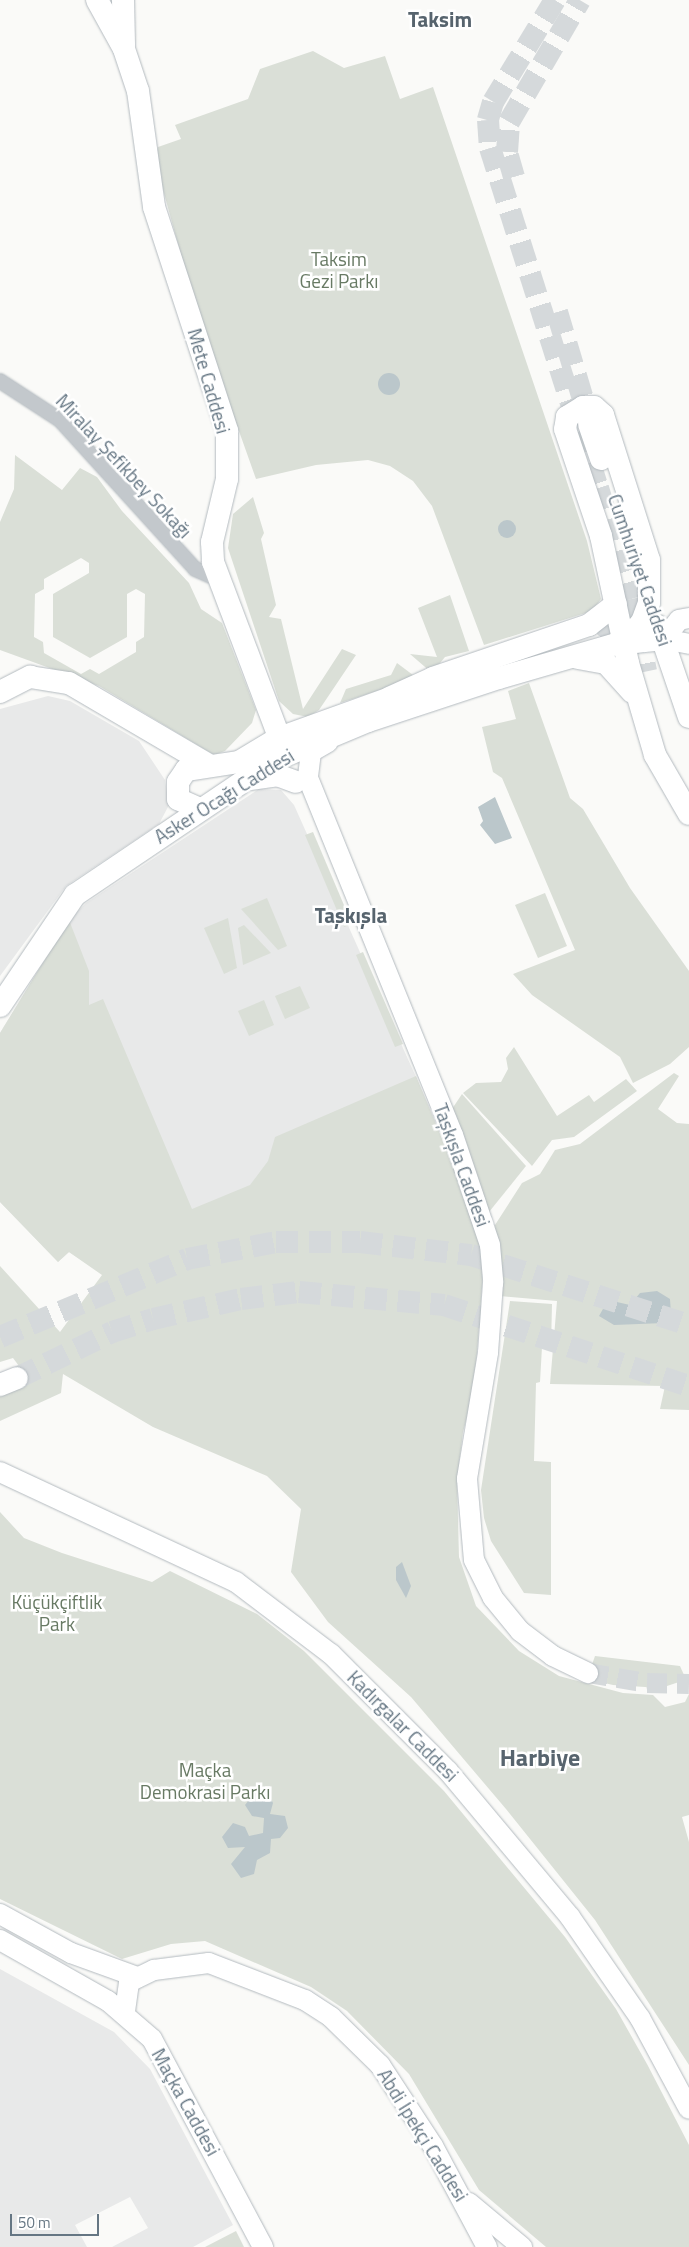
<!DOCTYPE html>
<meta charset="utf-8">
<style>
body{margin:0}
#map{position:relative;width:689px;height:2247px;overflow:hidden;background:#fafaf8;font-family:"Titillium Web",sans-serif}
div>[style]{position:absolute}
.built>*{inset:0;background:#e8e9e9}
.green>*{inset:0;background:#dadfd7}
.water>*{inset:0;background:#bbc7cb}
.round{border-radius:50%}
.secondary-tunnel>*{height:20px;margin-top:-10px;transform-origin:0;background:repeating-linear-gradient(90deg,#d5d9db 0 20px,transparent 0 30px)}
.primary-tunnel>*{height:22px;margin-top:-11px;transform-origin:0;background:repeating-linear-gradient(90deg,#d5d9db 0 22px,transparent 0 33px)}
.roads{filter:drop-shadow(0 0 1px #b3babf) drop-shadow(0 0 1px #b3babf)}
.street>*{height:14px;margin:-7px;padding:0 7px;transform-origin:7px;border-radius:7px;background:#c3c8cc}
.secondary>*{height:20px;margin:-10px;padding:0 10px;transform-origin:10px;border-radius:10px;background:#fff}
.primary>*{height:22px;margin:-11px;padding:0 11px;transform-origin:11px;border-radius:11px;background:#fff}
span{translate:-50% -50%;white-space:nowrap;text-align:center;line-height:1.15;-webkit-text-stroke:5px #fff;paint-order:stroke}
.park-label{font-size:19px;color:#687a64}
.street-label{font-size:19px;color:#657683}
.quarter-label{font-size:21px;color:#57646e;font-weight:700}
.district-label{font-size:24px;color:#57646e;font-weight:700}
.scale{position:absolute;left:10px;top:2214px;width:89px;height:22px;box-sizing:border-box;border:2px solid #657683;border-top:0;padding-left:6px;font-size:15px;line-height:18px;white-space:nowrap;color:#657683;-webkit-text-stroke:4px #fff;paint-order:stroke}
</style>
<div id="map">
<div class="built">
<div style="clip-path:polygon(48px 696px,70px 701px,139px 741px,165px 780px,169px 805px,159px 824px,66px 886px,0 976px,0 709px)"></div>
<div style="clip-path:polygon(259px 789px,281px 790px,294px 805px,442px 1135px,102px 1274px,69px 1252px,58px 1262px,0 1202px,0 1033px,69px 920px,86px 903px)"></div>
<div style="clip-path:polygon(0 1969px,114px 2032px,150px 2069px,233px 2225px,193px 2247px,112px 2247px,148px 2228px,130px 2197px,75px 2225px,87px 2247px,0 2247px)"></div>
</div>
<div class="green">
<div style="clip-path:polygon(313px 51px,344px 68px,385px 56px,400px 99px,433px 87px,587px 541px,601px 599px,592px 611px,484px 645px,432px 506px,413px 481px,390px 466px,368px 460px,316px 465px,256px 479px,197px 313px,154px 157px,158px 147px,181px 139px,175px 125px,248px 99px,260px 69px)"></div>
<div style="clip-path:polygon(evenodd,15px 455px,62px 490px,80px 468px,97px 477px,122px 511px,189px 583px,201px 609px,222px 623px,256px 710px,252px 723px,225px 751px,214px 755px,99px 686px,0 650px,0 522px,14px 489px,15px 455px,81px 558px,89px 563px,89px 573px,53px 594px,53px 637px,90px 658px,127px 637px,127px 594px,136px 589px,145px 594px,144px 637px,136px 642px,136px 652px,99px 674px,90px 669px,81px 674px,44px 653px,43px 642px,34px 637px,35px 594px,44px 589px,44px 579px,81px 558px)"></div>
<div style="clip-path:polygon(253px 497px,264px 533px,261px 539px,276px 605px,269px 617px,281px 619px,303px 709px,342px 649px,356px 655px,319px 710px,308px 717px,293px 714px,279px 701px,228px 548px,233px 514px)"></div>
<div style="clip-path:polygon(450px 595px,469px 651px,445px 657px,432px 673px,410px 654px,437px 657px,418px 608px)"></div>
<div style="clip-path:polygon(397px 663px,417px 678px,340px 703px,346px 689px,391px 675px)"></div>
<div style="clip-path:polygon(529px 683px,570px 798px,583px 809px,630px 888px,689px 971px,689px 1047px,670px 1064px,633px 1083px,620px 1057px,532px 995px,513px 974px,575px 950px,502px 778px,493px 772px,482px 727px,516px 719px,508px 691px)"></div>
<div style="clip-path:polygon(313px 832px,352px 924px,344px 927px,305px 835px)"></div>
<div style="clip-path:polygon(545px 893px,567px 946px,538px 958px,515px 905px)"></div>
<div style="clip-path:polygon(267px 898px,287px 946px,278px 950px,241px 909px)"></div>
<div style="clip-path:polygon(228px 918px,237px 968px,224px 974px,204px 928px)"></div>
<div style="clip-path:polygon(69px 920px,89px 971px,89px 1005px,103px 999px,192px 1209px,250px 1185px,268px 1161px,275px 1137px,416px 1076px,477px 1223px,483px 1275px,474px 1392px,463px 1432px,457px 1481px,459px 1557px,476px 1606px,519px 1651px,559px 1676px,623px 1693px,653px 1695px,665px 1707px,685px 1702px,689px 1694px,689px 1815px,682px 1817px,689px 1842px,689px 2065px,595px 1920px,506px 1809px,411px 1697px,328px 1622px,291px 1572px,301px 1509px,267px 1476px,153px 1427px,63px 1374px,61px 1393px,0 1421px,0 1390px,25px 1374px,13px 1358px,0 1362px,0 1266px,60px 1332px,102px 1275px,69px 1252px,58px 1262px,0 1202px,0 1033px)"></div>
<div style="clip-path:polygon(244px 925px,271px 953px,243px 965px,238px 928px)"></div>
<div style="clip-path:polygon(363px 952px,403px 1044px,395px 1047px,356px 955px)"></div>
<div style="clip-path:polygon(300px 986px,310px 1008px,285px 1019px,275px 996px)"></div>
<div style="clip-path:polygon(264px 1000px,274px 1025px,249px 1036px,238px 1011px)"></div>
<div style="clip-path:polygon(514px 1047px,557px 1116px,589px 1095px,594px 1102px,626px 1079px,637px 1091px,574px 1137px,552px 1140px,532px 1166px,463px 1093px,476px 1083px,501px 1082px,508px 1069px,506px 1058px)"></div>
<div style="clip-path:polygon(674px 1073px,679px 1076px,658px 1109px,677px 1123px,689px 1124px,689px 1410px,660px 1409px,665px 1386px,550px 1384px,557px 1301px,500px 1296px,496px 1244px,495px 1225px,522px 1183px,540px 1174px,555px 1150px,580px 1144px)"></div>
<div style="clip-path:polygon(462px 1094px,526px 1166px,489px 1212px,450px 1112px)"></div>
<div style="clip-path:polygon(510px 1301px,552px 1304px,551px 1347px,542px 1347px,540px 1382px,536px 1383px,534px 1461px,551px 1462px,551px 1595px,524px 1593px,491px 1541px,484px 1518px,481px 1490px)"></div>
<div style="clip-path:polygon(0 1512px,24px 1538px,62px 1553px,152px 1582px,170px 1571px,257px 1614px,304px 1651px,444px 1791px,565px 1937px,616px 2009px,647px 2064px,689px 2145px,689px 2247px,546px 2247px,479px 2190px,409px 2074px,347px 2011px,311px 1987px,205px 1941px,171px 1944px,122px 1959px,0 1899px)"></div>
<div style="clip-path:polygon(595px 1656px,680px 1666px,684px 1675px,679px 1682px,661px 1688px,613px 1685px,587px 1679px)"></div>
<div style="clip-path:polygon(236px 2231px,244px 2247px,205px 2247px)"></div>
</div>
<div class="water">
<div class="round" style="left:378px;top:373px;width:22px;height:22px"></div>
<div class="round" style="left:498px;top:520px;width:18px;height:18px"></div>
<div style="clip-path:polygon(495px 797px,512px 838px,495px 844px,480px 825px,483px 821px,478px 807px)"></div>
<div style="clip-path:polygon(657px 1291px,670px 1299px,671px 1314px,664px 1323px,614px 1325px,599px 1316px,608px 1300px,630px 1305px,640px 1293px)"></div>
<div style="clip-path:polygon(402px 1562px,411px 1586px,406px 1598px,396px 1580px,396px 1567px)"></div>
<div style="clip-path:polygon(256px 1791px,269px 1795px,273px 1803px,270px 1814px,285px 1816px,288px 1828px,280px 1838px,271px 1839px,270px 1853px,257px 1860px,254px 1874px,241px 1878px,231px 1864px,245px 1847px,228px 1848px,222px 1837px,233px 1823px,245px 1827px,249px 1836px,263px 1833px,264px 1818px,252px 1816px,245px 1805px)"></div>
</div>
<div class="secondary-tunnel">
<div style="left:588px;top:1673px;width:60px;rotate:9.6deg"></div>
<div style="left:647px;top:1683px;width:42px;rotate:1.4deg"></div>
</div>
<div class="primary-tunnel">
<div style="left:555px;top:0;width:119px;rotate:121.3deg"></div>
<div style="left:493px;top:102px;width:19px;rotate:106deg"></div>
<div style="left:488px;top:120px;width:28px;rotate:86deg"></div>
<div style="left:490px;top:148px;width:357px;rotate:72.4deg"></div>
<div style="left:598px;top:488px;width:116px;rotate:73.4deg"></div>
<div style="left:631px;top:599px;width:74px;rotate:78.2deg"></div>
<div style="left:514px;top:177px;width:26px;rotate:-106deg"></div>
<div style="left:507px;top:152px;width:30px;rotate:-86deg"></div>
<div style="left:509px;top:122px;width:141px;rotate:-59.8deg"></div>
<div style="left:557px;top:312px;width:98px;rotate:73.4deg"></div>
<div style="left:597px;top:634px;width:42px;rotate:-45deg"></div>
<div style="left:0;top:1337px;width:203px;rotate:-22.6deg"></div>
<div style="left:187px;top:1259px;width:91px;rotate:-10.8deg"></div>
<div style="left:276px;top:1242px;width:84px"></div>
<div style="left:360px;top:1242px;width:112px;rotate:6.7deg"></div>
<div style="left:471px;top:1255px;width:229px;rotate:17.8deg"></div>
<div style="left:17px;top:1378px;width:106px;rotate:-25.8deg"></div>
<div style="left:112px;top:1332px;width:43px;rotate:-17.6deg"></div>
<div style="left:153px;top:1319px;width:90px;rotate:-12.8deg"></div>
<div style="left:241px;top:1299px;width:58px;rotate:-6.9deg"></div>
<div style="left:299px;top:1292px;width:146px;rotate:5.1deg"></div>
<div style="left:444px;top:1305px;width:258px;rotate:18.3deg"></div>
</div>
<div class="roads">
<div class="street">
<div style="left:0;top:381px;width:72px;rotate:33deg"></div>
<div style="left:60px;top:420px;width:201px;rotate:47.8deg"></div>
<div style="left:195px;top:569px;width:24px;rotate:24deg"></div>
</div>
<div class="secondary">
<div style="left:689px;top:618px;width:10px;rotate:169deg"></div>
<div style="left:679px;top:620px;width:24px;rotate:128deg"></div>
<div style="left:664px;top:639px;width:25px;rotate:11deg"></div>
<div style="left:328px;top:742px;width:20px;rotate:150deg"></div>
<div style="left:311px;top:752px;width:26px;rotate:97deg"></div>
<div style="left:308px;top:778px;width:385px;rotate:67.9deg"></div>
<div style="left:453px;top:1135px;width:116px;rotate:71.4deg"></div>
<div style="left:490px;top:1245px;width:38px;rotate:85deg"></div>
<div style="left:493px;top:1283px;width:70px;rotate:94.1deg"></div>
<div style="left:488px;top:1353px;width:128px;rotate:99.5deg"></div>
<div style="left:467px;top:1479px;width:81px;rotate:85.1deg"></div>
<div style="left:474px;top:1560px;width:42px;rotate:63.4deg"></div>
<div style="left:493px;top:1598px;width:43px;rotate:50.7deg"></div>
<div style="left:520px;top:1631px;width:41px;rotate:37.1deg"></div>
<div style="left:553px;top:1656px;width:39px;rotate:26deg"></div>
<div style="left:0;top:1472px;width:260px;rotate:25deg"></div>
<div style="left:236px;top:1582px;width:119px;rotate:37.2deg"></div>
<div style="left:331px;top:1654px;width:165px;rotate:45deg"></div>
<div style="left:448px;top:1771px;width:190px;rotate:50.1deg"></div>
<div style="left:570px;top:1917px;width:123px;rotate:55.3deg"></div>
<div style="left:640px;top:2018px;width:103px;rotate:61.7deg"></div>
<div style="left:0;top:1914px;width:81px;rotate:28.8deg"></div>
<div style="left:71px;top:1953px;width:70px;rotate:20deg"></div>
<div style="left:0;top:1940px;width:124px;rotate:29.5deg"></div>
<div style="left:108px;top:2001px;width:58px;rotate:40.8deg"></div>
<div style="left:152px;top:2039px;width:236px;rotate:61.9deg"></div>
<div style="left:125px;top:2011px;width:29px;rotate:-82deg"></div>
<div style="left:129px;top:1982px;width:28px;rotate:-26deg"></div>
<div style="left:154px;top:1970px;width:55px;rotate:-7.3deg"></div>
<div style="left:209px;top:1963px;width:103px;rotate:21.1deg"></div>
<div style="left:305px;top:2000px;width:31px;rotate:33deg"></div>
<div style="left:331px;top:2017px;width:69px;rotate:44.4deg"></div>
<div style="left:380px;top:2065px;width:97px;rotate:56.8deg"></div>
<div style="left:433px;top:2146px;width:115px;rotate:61.9deg"></div>
<div style="left:469px;top:2203px;width:69px;rotate:39.7deg"></div>
</div>
<div class="primary">
<div style="left:97px;top:0;width:56px;rotate:61.1deg"></div>
<div style="left:124px;top:49px;width:44px;rotate:71.6deg"></div>
<div style="left:138px;top:91px;width:117px;rotate:82.1deg"></div>
<div style="left:154px;top:207px;width:236px;rotate:71.9deg"></div>
<div style="left:227px;top:431px;width:48px;rotate:90deg"></div>
<div style="left:227px;top:479px;width:65px;rotate:103.4deg"></div>
<div style="left:212px;top:542px;width:20px;rotate:87deg"></div>
<div style="left:213px;top:562px;width:206px;rotate:69.3deg"></div>
<div style="left:123px;top:0;width:45px;rotate:88.7deg"></div>
<div style="left:589px;top:424px;width:37px;rotate:71deg"></div>
<div style="left:658px;top:626px;width:96px;rotate:71.2deg"></div>
<div style="left:625px;top:642px;width:26px;rotate:-50deg"></div>
<div style="left:642px;top:622px;width:20px;rotate:-70deg"></div>
<div style="left:649px;top:603px;width:43px;rotate:-90deg"></div>
<div style="left:649px;top:560px;width:152px;rotate:-107.6deg"></div>
<div style="left:603px;top:415px;width:12px;rotate:-138deg"></div>
<div style="left:594px;top:407px;width:11px;rotate:180deg"></div>
<div style="left:583px;top:407px;width:19px;rotate:148deg"></div>
<div style="left:567px;top:417px;width:12px;rotate:99deg"></div>
<div style="left:565px;top:429px;width:113px;rotate:71.4deg"></div>
<div style="left:601px;top:536px;width:130px;rotate:78deg"></div>
<div style="left:628px;top:663px;width:96px;rotate:73.6deg"></div>
<div style="left:655px;top:755px;width:68px;rotate:60deg"></div>
<div style="left:578px;top:658px;width:28px;rotate:10deg"></div>
<div style="left:606px;top:663px;width:39px;rotate:48deg"></div>
<div style="left:0;top:692px;width:34px;rotate:-27deg"></div>
<div style="left:30px;top:677px;width:39px;rotate:9deg"></div>
<div style="left:69px;top:683px;width:162px;rotate:30.4deg"></div>
<div style="left:389px;top:698px;width:48px;rotate:-24.4deg"></div>
<div style="left:433px;top:678px;width:165px;rotate:-18.8deg"></div>
<div style="left:589px;top:625px;width:34px;rotate:-38deg"></div>
<div style="left:250px;top:779px;width:27px;rotate:-8deg"></div>
<div style="left:277px;top:775px;width:20px;rotate:20deg"></div>
<div style="left:200px;top:809px;width:24px;rotate:-156deg"></div>
<div style="left:178px;top:799px;width:17px;rotate:-90deg"></div>
<div style="left:178px;top:782px;width:14px;rotate:-56deg"></div>
<div style="left:186px;top:770px;width:54px;rotate:-8.6deg"></div>
<div style="left:239px;top:762px;width:47px;rotate:-31deg"></div>
<div style="left:279px;top:738px;width:118px;rotate:-19.8deg"></div>
<div style="left:0;top:1006px;width:134px;rotate:-56deg"></div>
<div style="left:75px;top:895px;width:244px;rotate:-34deg"></div>
<div style="left:277px;top:759px;width:99px;rotate:-22.7deg"></div>
<div style="left:368px;top:721px;width:138px;rotate:-18.2deg"></div>
<div style="left:499px;top:678px;width:122px;rotate:-16.2deg"></div>
<div style="left:616px;top:644px;width:48px;rotate:-5.9deg"></div>
<div style="left:0;top:1385px;width:18px;rotate:-22deg"></div>
</div>
</div>
<div class="park-label">
<span style="left:339px;top:270px">Taksim<br>Gezi Parkı</span>
<span style="left:57px;top:1613px">Küçükçiftlik<br>Park</span>
<span style="left:205px;top:1781px">Maçka<br>Demokrasi Parkı</span>
</div>
<div class="street-label">
<span style="left:209px;top:381px;rotate:74deg">Mete Caddesi</span>
<span style="left:124px;top:466px;rotate:47deg">Miralay Şefikbey Sokağı</span>
<span style="left:640px;top:570px;rotate:71deg">Cumhuriyet Caddesi</span>
<span style="left:224px;top:796px;rotate:-32deg">Asker Ocağı Caddesi</span>
<span style="left:462px;top:1165px;rotate:70deg">Taşkışla Caddesi</span>
<span style="left:403px;top:1726px;rotate:45deg">Kadırgalar Caddesi</span>
<span style="left:186px;top:2102px;rotate:61deg">Maçka Caddesi</span>
<span style="left:423px;top:2135px;rotate:58deg">Abdi İpekçi Caddesi</span>
</div>
<div class="quarter-label">
<span style="left:440px;top:19px">Taksim</span>
<span style="left:351px;top:915px">Taşkışla</span>
</div>
<div class="district-label">
<span style="left:540px;top:1758px">Harbiye</span>
</div>
<div class="scale">50 m</div>
</div>
